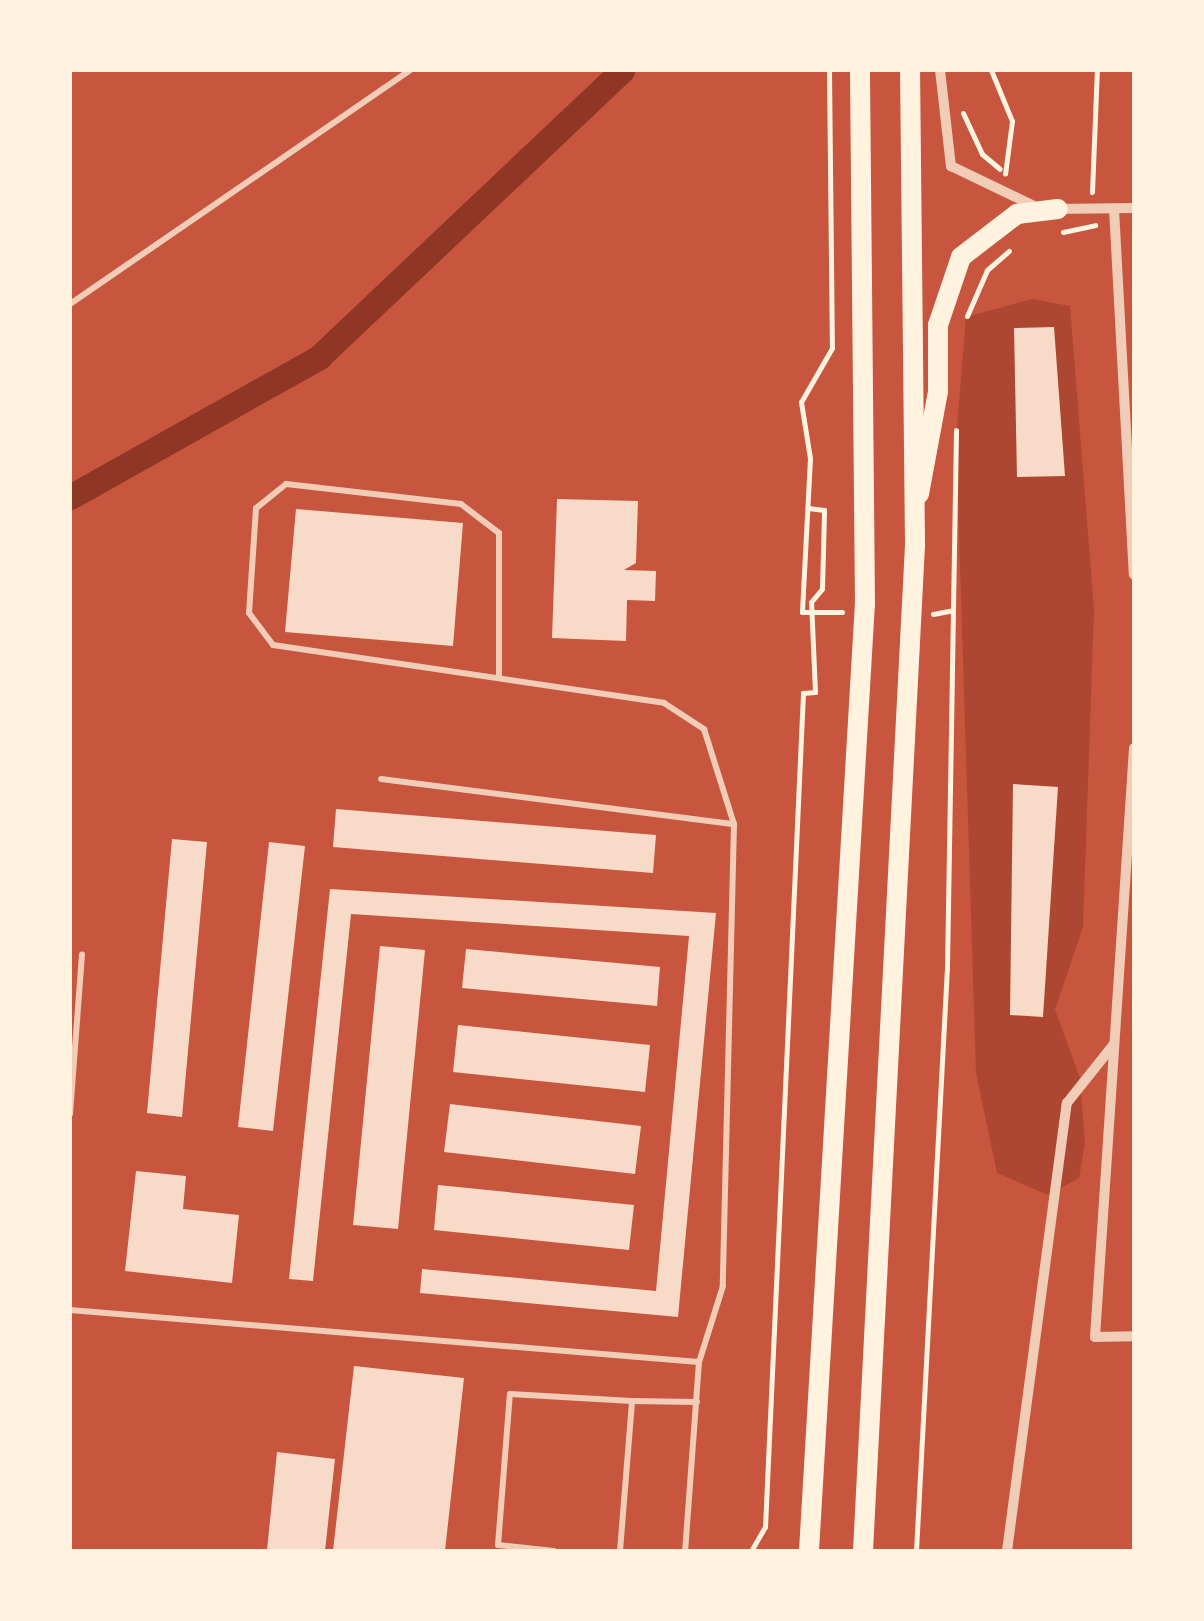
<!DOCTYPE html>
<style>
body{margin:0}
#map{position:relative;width:1204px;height:1621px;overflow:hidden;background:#c8553d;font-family:"PT Sans",sans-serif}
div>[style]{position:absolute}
.green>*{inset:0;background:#ae4732}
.canal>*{height:25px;margin:-12.5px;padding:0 12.5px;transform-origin:12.5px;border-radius:12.5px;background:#8f3625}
.building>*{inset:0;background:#f7dbc8}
.path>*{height:5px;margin:-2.5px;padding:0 2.5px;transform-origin:2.5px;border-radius:2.5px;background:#fff3e0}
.service>*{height:6px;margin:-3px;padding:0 3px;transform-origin:3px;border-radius:3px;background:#f1ccb7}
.minor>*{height:10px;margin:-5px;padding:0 5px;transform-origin:5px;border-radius:5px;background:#f1ccb7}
.trunk>*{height:20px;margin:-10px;padding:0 10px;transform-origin:10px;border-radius:10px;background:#fff3e0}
span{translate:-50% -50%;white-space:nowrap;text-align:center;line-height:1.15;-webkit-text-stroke:8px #fff3e0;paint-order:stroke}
.frame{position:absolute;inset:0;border:72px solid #fff3e0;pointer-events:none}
</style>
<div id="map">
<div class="green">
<div style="clip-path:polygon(1032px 299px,1070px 306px,1094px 609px,1083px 927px,1055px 1010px,1080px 1078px,1085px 1143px,1079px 1178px,1048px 1195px,997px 1173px,976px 1073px,956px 439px,966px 317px)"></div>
</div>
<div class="canal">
<div style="left:70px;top:497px;width:286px;rotate:-29.3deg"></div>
<div style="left:319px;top:357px;width:417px;rotate:-43.4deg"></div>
</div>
<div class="building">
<div style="clip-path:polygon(1054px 327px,1065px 476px,1017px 477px,1014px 328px)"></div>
<div style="clip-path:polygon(557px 499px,638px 501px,636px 563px,624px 570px,656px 571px,655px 601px,627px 600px,626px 641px,552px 638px)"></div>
<div style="clip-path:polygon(296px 509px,463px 523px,453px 646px,285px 632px)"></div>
<div style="clip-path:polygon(1013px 784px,1058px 787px,1043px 1017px,1010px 1015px)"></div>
<div style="clip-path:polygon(336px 809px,656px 835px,653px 873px,333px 847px)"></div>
<div style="clip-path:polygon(172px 839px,207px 842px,182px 1117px,147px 1113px)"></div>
<div style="clip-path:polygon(269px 842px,305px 846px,273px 1131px,238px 1127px)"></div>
<div style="clip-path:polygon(330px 889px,716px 913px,678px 1317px,420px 1293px,422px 1269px,656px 1291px,689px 936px,351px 914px,313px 1281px,289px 1279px)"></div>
<div style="clip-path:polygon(380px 946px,425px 950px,398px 1229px,353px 1225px)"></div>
<div style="clip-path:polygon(466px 949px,660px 967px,657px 1006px,462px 988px)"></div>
<div style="clip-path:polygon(458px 1025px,650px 1045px,645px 1092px,453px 1072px)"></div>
<div style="clip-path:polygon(450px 1104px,641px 1126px,635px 1174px,444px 1152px)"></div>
<div style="clip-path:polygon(136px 1171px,186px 1176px,183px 1209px,239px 1215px,232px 1283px,125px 1271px)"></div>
<div style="clip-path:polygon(438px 1185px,634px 1205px,629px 1250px,434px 1230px)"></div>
<div style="clip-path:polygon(354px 1366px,464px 1378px,445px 1551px,333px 1551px)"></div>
<div style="clip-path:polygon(277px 1452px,335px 1459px,325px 1551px,267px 1550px)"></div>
</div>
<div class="path">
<div style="left:829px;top:70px;width:278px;rotate:89.4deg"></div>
<div style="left:832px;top:348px;width:62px;rotate:119.9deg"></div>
<div style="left:801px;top:402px;width:57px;rotate:80.9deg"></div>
<div style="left:810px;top:458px;width:154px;rotate:93deg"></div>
<div style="left:802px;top:612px;width:40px"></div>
<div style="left:991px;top:70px;width:55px;rotate:67.6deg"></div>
<div style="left:1012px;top:121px;width:53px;rotate:97.5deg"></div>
<div style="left:963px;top:113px;width:45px;rotate:65.1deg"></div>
<div style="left:982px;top:154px;width:23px;rotate:40deg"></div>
<div style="left:1092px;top:192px;width:122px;rotate:-87.7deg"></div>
<div style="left:1063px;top:232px;width:33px;rotate:-12deg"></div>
<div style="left:967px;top:316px;width:50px;rotate:-66.5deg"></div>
<div style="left:987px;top:270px;width:29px;rotate:-41deg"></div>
<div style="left:933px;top:614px;width:20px;rotate:-11deg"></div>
<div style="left:751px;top:1551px;width:28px;rotate:-60deg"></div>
<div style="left:765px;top:1527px;width:835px;rotate:-87.39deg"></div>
<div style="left:803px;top:693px;width:12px;rotate:-5deg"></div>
<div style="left:815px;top:692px;width:90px;rotate:-92.5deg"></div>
<div style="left:811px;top:602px;width:17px;rotate:-50deg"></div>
<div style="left:822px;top:589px;width:79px;rotate:-88.5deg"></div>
<div style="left:824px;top:510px;width:16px;rotate:-173deg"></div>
<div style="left:916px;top:1551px;width:584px;rotate:-86.96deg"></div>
<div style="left:947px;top:968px;width:538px;rotate:-89.04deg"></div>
</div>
<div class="service">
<div style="left:70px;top:304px;width:413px;rotate:-34.5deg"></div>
<div style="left:499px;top:676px;width:143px;rotate:-90deg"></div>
<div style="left:499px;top:533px;width:48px;rotate:-142.7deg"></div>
<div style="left:461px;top:504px;width:176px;rotate:-173.5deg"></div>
<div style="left:286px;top:484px;width:38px;rotate:141deg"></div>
<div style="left:256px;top:508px;width:105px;rotate:93.8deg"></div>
<div style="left:249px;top:613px;width:40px;rotate:53deg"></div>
<div style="left:273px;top:645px;width:395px;rotate:8.4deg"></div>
<div style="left:664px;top:703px;width:48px;rotate:33deg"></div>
<div style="left:704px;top:729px;width:100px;rotate:72.5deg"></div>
<div style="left:734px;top:824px;width:462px;rotate:91.4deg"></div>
<div style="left:723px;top:1286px;width:80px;rotate:107.5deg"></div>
<div style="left:699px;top:1362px;width:190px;rotate:94.2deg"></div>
<div style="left:381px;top:779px;width:356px;rotate:7.3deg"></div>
<div style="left:70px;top:1114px;width:160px;rotate:-85.7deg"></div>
<div style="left:70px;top:1310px;width:631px;rotate:4.73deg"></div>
<div style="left:554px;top:1551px;width:56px;rotate:-173.9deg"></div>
<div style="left:498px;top:1545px;width:151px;rotate:-85.5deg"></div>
<div style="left:510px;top:1394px;width:122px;rotate:3.3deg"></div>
<div style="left:620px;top:1551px;width:150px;rotate:-85.4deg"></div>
<div style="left:632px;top:1401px;width:65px;rotate:0.9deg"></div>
</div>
<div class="minor">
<div style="left:940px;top:70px;width:97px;rotate:83.5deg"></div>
<div style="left:951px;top:166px;width:90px;rotate:25.7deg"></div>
<div style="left:1054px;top:209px;width:80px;rotate:-0.7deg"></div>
<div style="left:1114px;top:209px;width:366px;rotate:86.9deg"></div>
<div style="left:1134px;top:748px;width:590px;rotate:93.79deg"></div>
<div style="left:1095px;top:1337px;width:39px;rotate:-1deg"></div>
<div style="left:1007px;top:1551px;width:452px;rotate:-82.4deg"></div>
<div style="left:1067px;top:1103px;width:75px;rotate:-51.5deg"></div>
</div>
<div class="trunk">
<div style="left:919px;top:494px;width:105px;rotate:-79.5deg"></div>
<div style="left:938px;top:391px;width:66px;rotate:-90deg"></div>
<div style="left:938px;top:325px;width:72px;rotate:-71.3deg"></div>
<div style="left:961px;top:257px;width:71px;rotate:-37.5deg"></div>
<div style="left:1017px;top:214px;width:41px;rotate:-7deg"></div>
<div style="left:809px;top:1551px;width:949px;rotate:-86.62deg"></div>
<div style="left:865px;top:604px;width:534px;rotate:-90.54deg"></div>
<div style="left:863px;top:1551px;width:1008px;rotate:-87.04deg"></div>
<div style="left:915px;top:544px;width:474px;rotate:-90.6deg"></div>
</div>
<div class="frame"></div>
</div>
